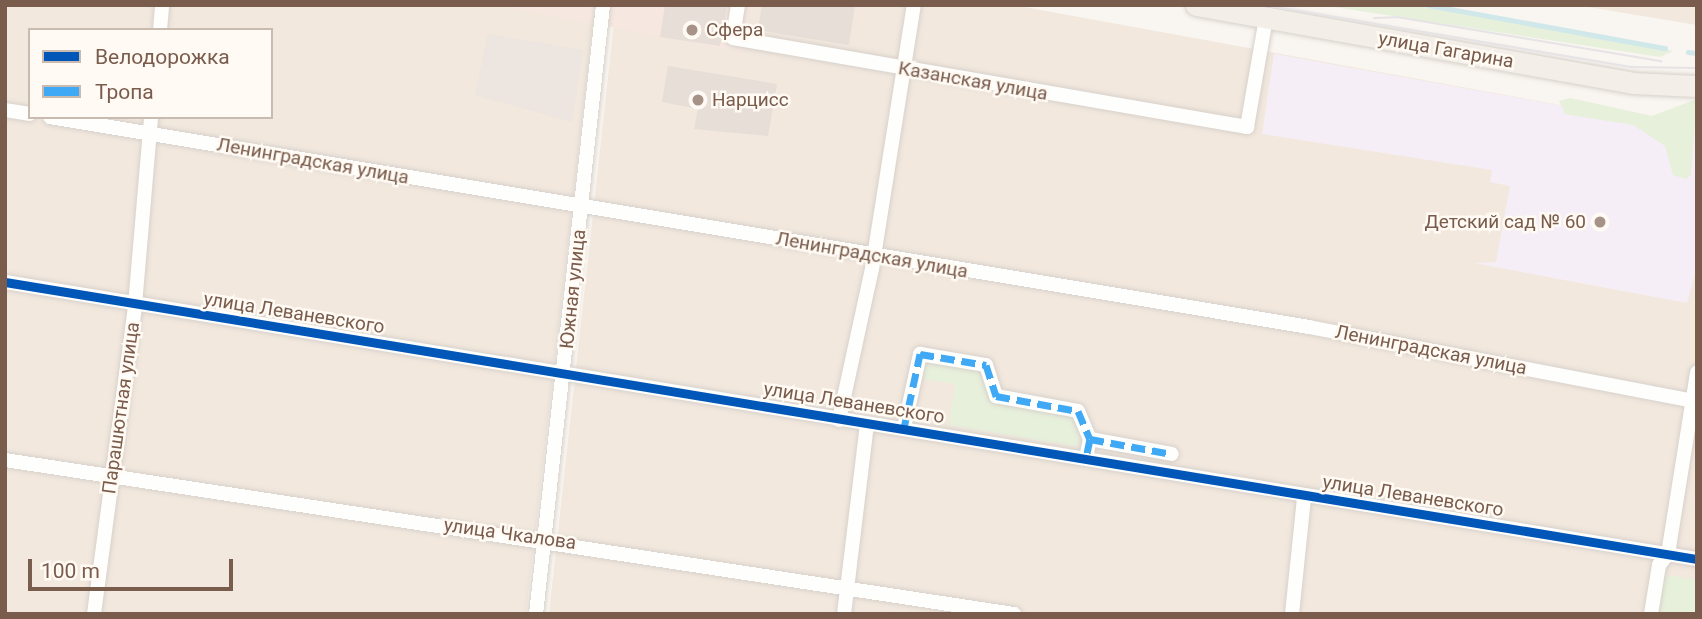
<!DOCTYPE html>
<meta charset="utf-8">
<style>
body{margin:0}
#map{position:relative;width:1702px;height:619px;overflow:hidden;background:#f9f5f0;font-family:Roboto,sans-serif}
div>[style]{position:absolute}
.residential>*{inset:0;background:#f2e8de}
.commercial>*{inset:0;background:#f6e8e1}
.industrial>*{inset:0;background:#ede5e0}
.education>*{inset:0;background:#f6eef6}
.green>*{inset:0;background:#e7f0db}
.stream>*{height:4.5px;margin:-2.25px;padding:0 2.25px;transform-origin:2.25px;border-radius:2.25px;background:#d0e8ea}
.building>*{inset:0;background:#e6ded7}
.roads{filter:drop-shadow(0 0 2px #d7d1cb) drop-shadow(0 0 2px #d7d1cb)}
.minor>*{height:14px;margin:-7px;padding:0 7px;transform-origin:7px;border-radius:7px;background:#fefefd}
.primary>*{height:21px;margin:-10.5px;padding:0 10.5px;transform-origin:10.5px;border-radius:10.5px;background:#f3eee8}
.tram>*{height:2px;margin:-1px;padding:0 1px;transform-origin:1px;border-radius:1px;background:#e6e3e7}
.quiet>*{height:7px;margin-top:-3.5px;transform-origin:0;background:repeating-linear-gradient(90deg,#3fa9f5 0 14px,transparent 0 21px)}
.cycleway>*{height:9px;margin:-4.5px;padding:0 4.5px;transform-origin:4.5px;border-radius:4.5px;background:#0057b8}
.dots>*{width:19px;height:19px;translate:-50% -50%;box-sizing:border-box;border:4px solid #fffaf3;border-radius:50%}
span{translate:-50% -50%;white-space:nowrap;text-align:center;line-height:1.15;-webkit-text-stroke:5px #fffaf3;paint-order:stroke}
.poi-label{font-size:19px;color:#7a5c4d}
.left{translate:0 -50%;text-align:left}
.right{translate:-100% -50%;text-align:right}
.street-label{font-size:19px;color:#7a5c4d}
.frame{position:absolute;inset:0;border:7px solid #7a5c4d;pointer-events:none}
.legend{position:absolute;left:28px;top:28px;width:245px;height:91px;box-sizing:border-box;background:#fffaf3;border:2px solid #cabbb1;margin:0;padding:9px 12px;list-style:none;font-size:21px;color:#7a5c4d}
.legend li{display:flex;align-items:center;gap:14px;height:35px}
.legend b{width:35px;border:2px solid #cabbb1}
.scale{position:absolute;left:28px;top:559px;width:205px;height:32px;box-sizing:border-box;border:4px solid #7a5c4d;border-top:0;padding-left:9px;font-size:21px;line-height:24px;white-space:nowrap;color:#7a5c4d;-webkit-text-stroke:5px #fffaf3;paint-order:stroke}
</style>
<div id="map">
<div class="residential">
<div style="clip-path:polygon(evenodd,5px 5px,595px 5px,526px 614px,5px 614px,5px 5px,30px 30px,271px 30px,271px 117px,30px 117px,30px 30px)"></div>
<div style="clip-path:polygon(616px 5px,1013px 5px,1697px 130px,1697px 614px,549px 614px)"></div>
<div style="clip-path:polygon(1576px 5px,1697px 5px,1697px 25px)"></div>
</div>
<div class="commercial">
<div style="clip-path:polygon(496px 5px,751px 5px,742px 52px)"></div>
</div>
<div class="industrial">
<div style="clip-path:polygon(488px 34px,583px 50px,572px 122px,475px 95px)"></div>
</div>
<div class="education">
<div style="clip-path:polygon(1274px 54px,1697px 130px,1697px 267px,1687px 303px,1474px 263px,1496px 262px,1510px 186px,1490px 182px,1492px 170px,1262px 134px)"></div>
</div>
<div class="green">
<div style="clip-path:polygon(1321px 5px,1413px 5px,1673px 51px,1660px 57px)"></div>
<div style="clip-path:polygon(1570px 98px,1652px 116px,1697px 99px,1691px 175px,1686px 179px,1673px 175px,1665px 146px,1633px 125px,1565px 114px,1559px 101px)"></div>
<div style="clip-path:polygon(921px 360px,984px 371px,1004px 406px,1075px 415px,1081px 431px,1078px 447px,949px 425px,955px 384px,917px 378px)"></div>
<div style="clip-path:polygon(1662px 574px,1697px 580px,1697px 614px,1656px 614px)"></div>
</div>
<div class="stream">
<div style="left:1428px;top:5px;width:241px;rotate:10.3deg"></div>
<div style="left:1688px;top:52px;width:9px;rotate:6deg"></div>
</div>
<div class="building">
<div style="clip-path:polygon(665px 5px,727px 5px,720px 46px,660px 37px)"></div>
<div style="clip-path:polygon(762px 5px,855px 5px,849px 45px,758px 30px)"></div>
<div style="clip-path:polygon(668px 66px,777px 84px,768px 136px,694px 129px,698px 109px,662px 102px)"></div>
</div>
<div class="roads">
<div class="minor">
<div style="left:738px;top:5px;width:33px;rotate:99deg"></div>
<div style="left:733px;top:38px;width:522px;rotate:9.82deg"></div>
<div style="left:1247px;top:127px;width:111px;rotate:-80.1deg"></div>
<div style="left:160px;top:30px;width:25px;rotate:-85deg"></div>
<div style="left:5px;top:110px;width:25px;rotate:9deg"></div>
<div style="left:50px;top:117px;width:1276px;rotate:9.47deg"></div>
<div style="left:1309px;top:327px;width:390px;rotate:10.9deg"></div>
<div style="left:5px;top:282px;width:1715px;rotate:9.3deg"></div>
<div style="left:839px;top:420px;width:155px;rotate:-77.7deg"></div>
<div style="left:872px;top:269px;width:267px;rotate:-81deg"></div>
<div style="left:904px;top:428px;width:76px;rotate:-77.8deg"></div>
<div style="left:920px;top:354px;width:67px;rotate:9.5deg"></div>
<div style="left:986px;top:365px;width:33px;rotate:72deg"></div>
<div style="left:996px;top:396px;width:83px;rotate:10.4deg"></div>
<div style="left:1078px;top:411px;width:30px;rotate:67deg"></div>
<div style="left:1090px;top:439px;width:19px;rotate:102deg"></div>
<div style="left:1090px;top:439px;width:83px;rotate:10.4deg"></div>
<div style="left:5px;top:460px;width:1021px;rotate:8.68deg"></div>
<div style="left:94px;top:614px;width:312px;rotate:-82.4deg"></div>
<div style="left:135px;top:305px;width:189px;rotate:-85.1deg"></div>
<div style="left:536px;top:614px;width:613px;rotate:-83.72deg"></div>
<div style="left:844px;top:614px;width:190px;rotate:-83.1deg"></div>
<div style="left:1292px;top:614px;width:118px;rotate:-84.1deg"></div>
<div style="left:1651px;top:614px;width:50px;rotate:-80.7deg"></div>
<div style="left:1659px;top:565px;width:14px;rotate:-51deg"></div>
<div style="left:1668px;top:554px;width:184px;rotate:-80.9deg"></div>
</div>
<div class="primary">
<div style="left:1196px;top:5px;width:444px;rotate:10.1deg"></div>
<div style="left:1633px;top:83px;width:64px;rotate:2.7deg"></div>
</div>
</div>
<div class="tram">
<div style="left:1264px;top:5px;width:372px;rotate:9.6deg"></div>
<div style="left:1631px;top:67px;width:66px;rotate:0.9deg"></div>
<div style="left:1374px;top:18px;width:23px;rotate:-2deg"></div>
<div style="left:1397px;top:17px;width:268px;rotate:9.5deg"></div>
</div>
<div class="quiet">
<div style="left:904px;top:428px;width:76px;rotate:-77.8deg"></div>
<div style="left:920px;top:354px;width:67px;rotate:9.5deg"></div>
<div style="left:986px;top:365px;width:33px;rotate:72deg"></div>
<div style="left:996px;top:396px;width:83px;rotate:10.4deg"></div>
<div style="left:1078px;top:411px;width:30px;rotate:67deg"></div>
<div style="left:1090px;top:439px;width:19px;rotate:102deg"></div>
<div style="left:1090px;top:439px;width:83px;rotate:10.4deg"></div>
</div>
<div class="cycleway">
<div style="left:5px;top:282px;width:1715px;rotate:9.3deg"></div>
</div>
<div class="dots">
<div style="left:692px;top:30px;background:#a69286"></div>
<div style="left:698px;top:100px;background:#a69286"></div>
<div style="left:1600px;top:222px;background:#a69286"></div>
</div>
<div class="poi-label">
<span class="left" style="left:706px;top:30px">Сфера</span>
<span class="left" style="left:712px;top:100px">Нарцисс</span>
<span class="right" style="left:1586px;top:222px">Детский сад № 60</span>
</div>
<div class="street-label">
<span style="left:1446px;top:50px;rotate:10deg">улица Гагарина</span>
<span style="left:973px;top:81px;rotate:10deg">Казанская улица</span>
<span style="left:313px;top:161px;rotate:10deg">Ленинградская улица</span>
<span style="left:872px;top:255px;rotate:10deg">Ленинградская улица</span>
<span style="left:573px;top:289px;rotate:-84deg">Южная улица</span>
<span style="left:294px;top:313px;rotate:9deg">улица Леваневского</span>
<span style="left:1431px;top:350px;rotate:11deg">Ленинградская улица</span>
<span style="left:854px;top:403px;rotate:9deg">улица Леваневского</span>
<span style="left:121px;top:408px;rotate:-82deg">Парашютная улица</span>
<span style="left:1413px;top:496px;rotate:9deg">улица Леваневского</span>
<span style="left:510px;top:534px;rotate:8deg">улица Чкалова</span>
</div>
<div class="frame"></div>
<ul class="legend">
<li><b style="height:9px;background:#0057b8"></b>Велодорожка</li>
<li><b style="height:9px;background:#3fa9f5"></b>Тропа</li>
</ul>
<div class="scale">100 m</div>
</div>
